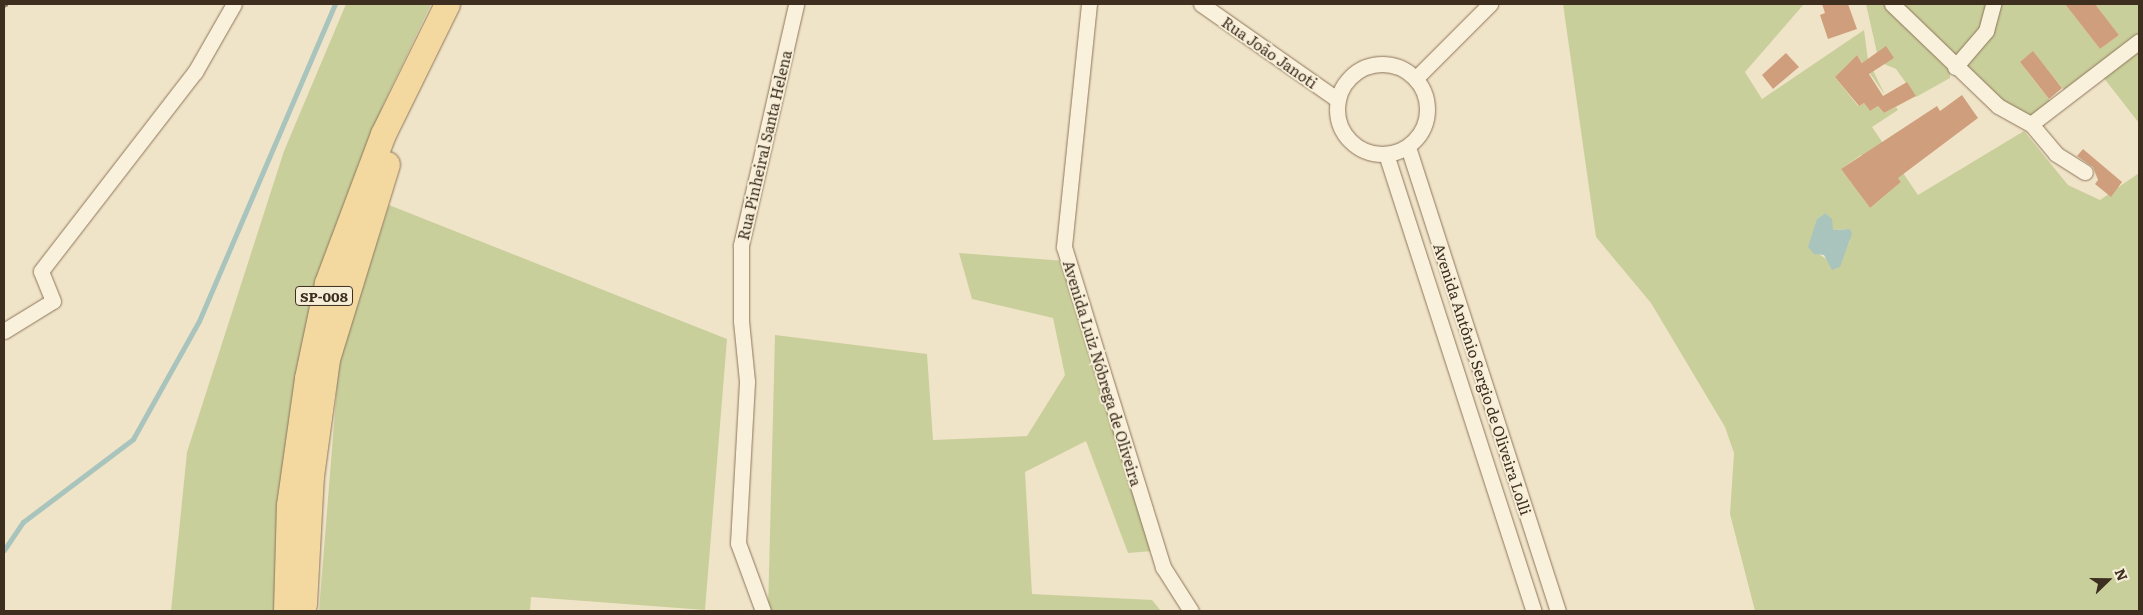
<!DOCTYPE html>
<meta charset="utf-8">
<style>
body{margin:0}
#map{position:relative;width:2143px;height:615px;overflow:hidden;background:#f0e4c8;font-family:Literata,serif}
div>[style]{position:absolute}
.green>*{inset:0;background:#c9cf9b}
.water>*{inset:0;background:#a9c4bc}
.stream>*{height:5px;margin:-2.5px;padding:0 2.5px;transform-origin:2.5px;border-radius:2.5px;background:#a9c4bc}
.building>*{inset:0;background:#cf9f7d}
.path>*{height:3px;margin-top:-1.5px;transform-origin:0;background:repeating-linear-gradient(90deg,#8d765c 0 4px,transparent 0 6.5px)}
.roads{filter:drop-shadow(0 0 1px #8d765c) drop-shadow(0 0 1px #8d765c)}
.street>*{height:15px;margin:-7.5px;padding:0 7.5px;transform-origin:7.5px;border-radius:7.5px;background:#faf1dc}
.street>.ring{margin:-7.5px;padding:0;box-sizing:content-box;background:none;border:15px solid #faf1dc;border-radius:50%}
.primary>*{height:25px;margin:-12.5px;padding:0 12.5px;transform-origin:12.5px;border-radius:12.5px;background:#f3d9a0}
span{translate:-50% -50%;white-space:nowrap;text-align:center;line-height:1.15;-webkit-text-stroke:4px #f7eed8;paint-order:stroke}
.shield-label span{padding:1px 4px;background:#f7eed8;border:1px solid;border-radius:4px;-webkit-text-stroke-width:0}
.shield-label{font-size:14px;color:#3d2e20;font-weight:700}
.street-label{font-size:15px;color:#3d2e20}
.frame{position:absolute;inset:0;border:5px solid #3d2e20;pointer-events:none}
.north{position:absolute;left:2083px;top:555px;width:50px;height:50px;-webkit-text-stroke:4px #f7eed8;paint-order:stroke;rotate:68deg;font-size:14px;font-weight:700;line-height:20px;text-align:center;color:#3d2e20}
.north::after{content:'';display:block;margin:auto;width:18px;height:22px;background:#3d2e20;clip-path:polygon(50% 0,100% 100%,50% 72%,0 100%)}
</style>
<div id="map">
<div class="green">
<div style="clip-path:polygon(346px 4px,431px 4px,383px 105px,333px 250px,278px 611px,171px 611px,187px 452px,284px 151px)"></div>
<div style="clip-path:polygon(evenodd,1563px 4px,1804px 4px,1745px 72px,1762px 99px,1864px 30px,1868px 60px,1885px 95px,1857px 55px,1835px 77px,1858px 106px,1864px 103px,1870px 111px,1878px 106px,1884px 113px,1896px 107px,1898px 110px,1872px 127px,1918px 195px,2024px 131px,2068px 185px,2100px 200px,2139px 173px,2139px 611px,1755px 611px,1730px 514px,1734px 453px,1725px 427px,1651px 303px,1596px 237px,1563px 4px,1861px 155px,1890px 167px,1901px 182px,1870px 208px,1841px 169px,1861px 155px,1563px 4px,1825px 213px,1833px 230px,1846px 229px,1850px 240px,1839px 267px,1817px 253px,1817px 219px,1825px 213px)"></div>
<div style="clip-path:polygon(1866px 4px,1883px 4px,1950px 71px,1950px 78px,1916px 97px,1896px 69px,1884px 64px,1877px 53px)"></div>
<div style="clip-path:polygon(1893px 4px,2065px 4px,2100px 49px,2119px 35px,2095px 4px,2139px 4px,2139px 33px,2065px 91px,2033px 52px,2020px 62px,2051px 102px,2031px 124px,1998px 106px)"></div>
<div style="clip-path:polygon(2139px 47px,2139px 123px,2103px 77px)"></div>
<div style="clip-path:polygon(389px 205px,727px 339px,705px 610px,531px 597px,530px 611px,319px 611px,339px 361px)"></div>
<div style="clip-path:polygon(959px 253px,1065px 261px,1153px 551px,1128px 553px,1086px 441px,1025px 472px,1032px 594px,1152px 600px,1161px 611px,768px 611px,775px 335px,927px 354px,933px 440px,1027px 436px,1065px 375px,1053px 318px,972px 299px)"></div>
</div>
<div class="water">
<div style="clip-path:polygon(1825px 213px,1832px 219px,1833px 230px,1850px 229px,1852px 234px,1840px 267px,1832px 270px,1824px 255px,1814px 254px,1808px 247px,1817px 219px)"></div>
</div>
<div class="stream">
<div style="left:4px;top:550px;width:34px;rotate:-56deg"></div>
<div style="left:23px;top:522px;width:138px;rotate:-37deg"></div>
<div style="left:133px;top:439px;width:135px;rotate:-60.8deg"></div>
<div style="left:199px;top:321px;width:345px;rotate:-66.8deg"></div>
</div>
<div class="building">
<div style="clip-path:polygon(1822px 4px,1848px 4px,1857px 29px,1828px 39px,1820px 15px,1825px 13px)"></div>
<div style="clip-path:polygon(2065px 4px,2095px 4px,2119px 35px,2100px 49px)"></div>
<div style="clip-path:polygon(1886px 46px,1894px 58px,1869px 74px,1883px 96px,1907px 82px,1916px 96px,1884px 113px,1878px 106px,1870px 111px,1864px 103px,1859px 106px,1835px 77px,1857px 55px,1862px 63px)"></div>
<div style="clip-path:polygon(2033px 51px,2062px 88px,2049px 99px,2020px 62px)"></div>
<div style="clip-path:polygon(1786px 53px,1799px 67px,1773px 89px,1762px 75px)"></div>
<div style="clip-path:polygon(1962px 95px,1978px 118px,1898px 178px,1901px 182px,1870px 208px,1841px 169px,1937px 106px,1940px 111px)"></div>
<div style="clip-path:polygon(2083px 149px,2122px 182px,2111px 197px,2095px 184px,2098px 180px,2093px 167px,2077px 156px)"></div>
</div>
<div class="path">
<div style="left:4px;top:6px;width:4px;rotate:-27deg"></div>
</div>
<div class="roads">
<div class="street">
<div style="left:1089px;top:4px;width:244px;rotate:95.9deg"></div>
<div style="left:1064px;top:247px;width:335px;rotate:72.8deg"></div>
<div style="left:1163px;top:567px;width:52px;rotate:57.5deg"></div>
<div style="left:1201px;top:4px;width:167px;rotate:35deg"></div>
<div style="left:1892px;top:4px;width:147px;rotate:43.9deg"></div>
<div style="left:1998px;top:106px;width:38px;rotate:29deg"></div>
<div style="left:2031px;top:124px;width:39px;rotate:50deg"></div>
<div style="left:2056px;top:154px;width:34px;rotate:32deg"></div>
<div class="ring" style="left:1337px;top:64px;width:75px;height:75px"></div>
<div style="left:1955px;top:67px;width:48px;rotate:-49.3deg"></div>
<div style="left:1986px;top:31px;width:28px;rotate:-75deg"></div>
<div style="left:1416px;top:78px;width:105px;rotate:-45deg"></div>
<div style="left:2031px;top:124px;width:136px;rotate:-37.5deg"></div>
<div style="left:1408px;top:147px;width:488px;rotate:72.1deg"></div>
<div style="left:1386px;top:154px;width:480px;rotate:72.1deg"></div>
<div style="left:4px;top:331px;width:57px;rotate:-31.5deg"></div>
<div style="left:53px;top:301px;width:32px;rotate:-112deg"></div>
<div style="left:41px;top:271px;width:252px;rotate:-52.3deg"></div>
<div style="left:195px;top:72px;width:78px;rotate:-60.2deg"></div>
<div style="left:763px;top:611px;width:72px;rotate:-110.2deg"></div>
<div style="left:738px;top:543px;width:162px;rotate:-86.8deg"></div>
<div style="left:747px;top:381px;width:60px;rotate:-95.7deg"></div>
<div style="left:741px;top:321px;width:76px;rotate:-90deg"></div>
<div style="left:741px;top:245px;width:247px;rotate:-77.1deg"></div>
</div>
<div class="primary">
<div style="left:304px;top:604px;width:128px;rotate:-86.9deg"></div>
<div style="left:311px;top:476px;width:118px;rotate:-82.2deg"></div>
<div style="left:327px;top:359px;width:204px;rotate:-72.9deg"></div>
<div style="left:286px;top:611px;width:106px;rotate:-88.4deg"></div>
<div style="left:289px;top:505px;width:128px;rotate:-81.9deg"></div>
<div style="left:307px;top:378px;width:97px;rotate:-78.1deg"></div>
<div style="left:327px;top:283px;width:159px;rotate:-69.4deg"></div>
<div style="left:383px;top:134px;width:145px;rotate:-63.8deg"></div>
</div>
</div>
<div class="shield-label">
<span style="left:324px;top:296px">SP-008</span>
</div>
<div class="street-label">
<span style="left:1270px;top:52px;rotate:35deg">Rua João Janoti</span>
<span style="left:764px;top:145px;rotate:-77deg">Rua Pinheiral Santa Helena</span>
<span style="left:1103px;top:373px;rotate:73deg">Avenida Luiz Nóbrega de Oliveira</span>
<span style="left:1483px;top:379px;rotate:72deg">Avenida Antônio Sergio de Oliveira Lolli</span>
</div>
<div class="frame"></div>
<div class="north">N</div>
</div>
